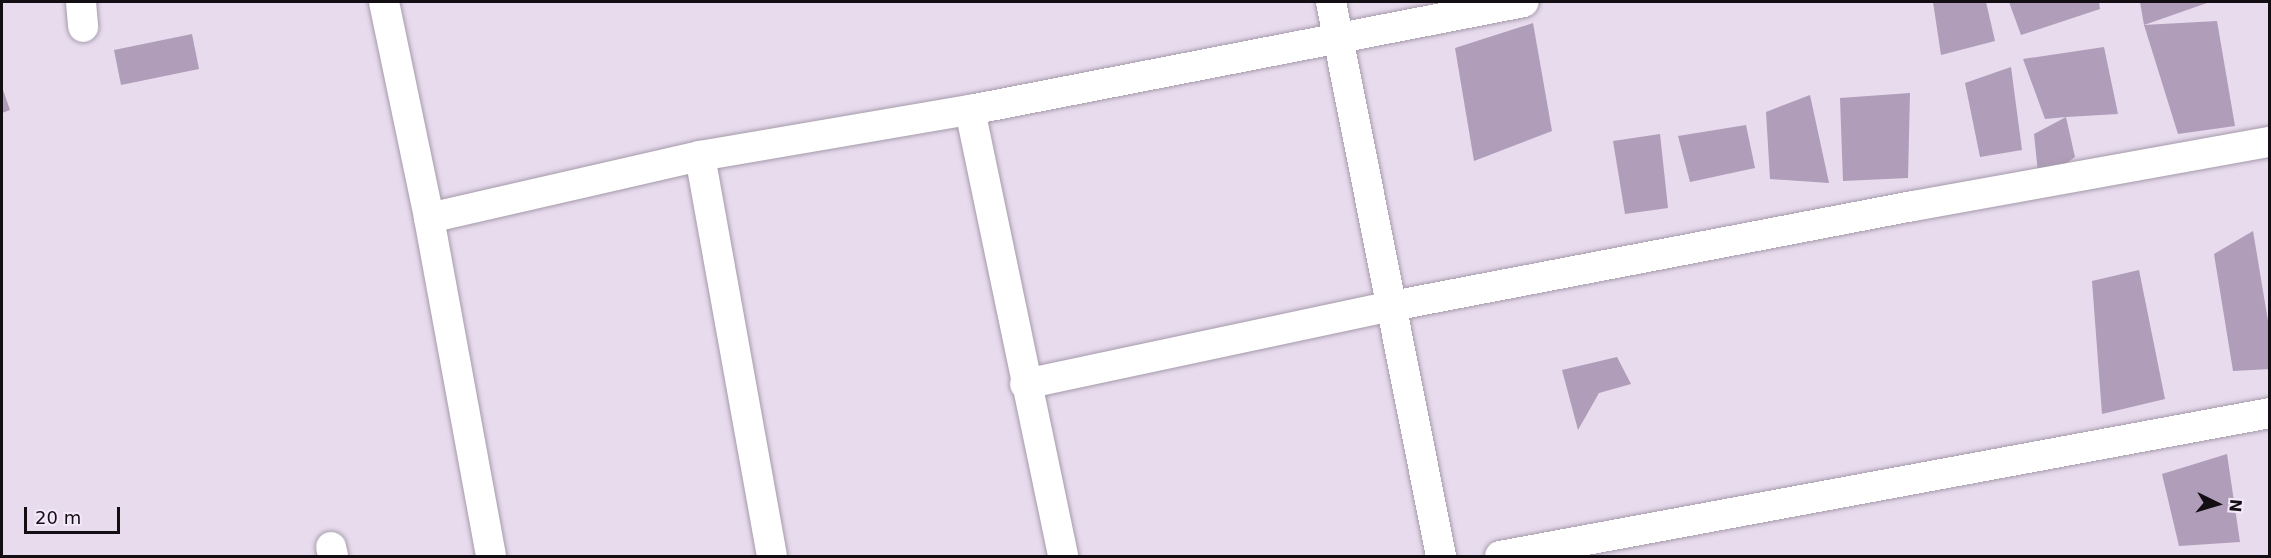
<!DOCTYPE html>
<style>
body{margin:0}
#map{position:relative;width:2271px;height:558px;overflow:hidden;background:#e7dbed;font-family:"DejaVu Sans",sans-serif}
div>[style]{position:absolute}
.building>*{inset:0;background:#b09db9}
.roads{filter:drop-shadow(0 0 2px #a59aaa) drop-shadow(0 0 2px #a59aaa)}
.street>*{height:30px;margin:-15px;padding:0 15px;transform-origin:15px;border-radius:15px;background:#fff}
span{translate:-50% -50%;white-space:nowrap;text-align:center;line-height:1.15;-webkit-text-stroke:4.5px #f4e9fa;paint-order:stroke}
.frame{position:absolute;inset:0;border:3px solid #120e14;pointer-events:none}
.north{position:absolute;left:2187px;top:474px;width:60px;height:60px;-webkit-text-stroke:4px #f4e9fa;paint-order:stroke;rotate:95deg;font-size:16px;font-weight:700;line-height:24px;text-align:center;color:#120e14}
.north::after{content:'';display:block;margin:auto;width:21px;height:27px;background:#120e14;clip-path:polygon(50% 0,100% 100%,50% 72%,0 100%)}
.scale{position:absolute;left:24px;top:507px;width:96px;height:27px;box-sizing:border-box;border:3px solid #120e14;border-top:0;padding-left:8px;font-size:18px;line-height:21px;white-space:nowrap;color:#120e14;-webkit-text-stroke:4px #f4e9fa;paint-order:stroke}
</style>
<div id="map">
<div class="building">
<div style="clip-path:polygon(1933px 2px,1986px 2px,1995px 41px,1941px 55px)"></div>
<div style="clip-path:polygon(2009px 2px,2099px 2px,2100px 9px,2021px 35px)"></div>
<div style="clip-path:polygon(2140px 2px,2207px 2px,2207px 3px,2144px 25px)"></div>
<div style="clip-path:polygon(2217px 21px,2235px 126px,2178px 134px,2144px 25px)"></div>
<div style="clip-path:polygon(1533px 23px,1552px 131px,1474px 161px,1455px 48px)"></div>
<div style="clip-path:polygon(192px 34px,199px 69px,121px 85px,114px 50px)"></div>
<div style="clip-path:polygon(2104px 47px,2118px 114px,2066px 117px,2075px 157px,2039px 183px,2034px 134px,2066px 117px,2045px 119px,2023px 59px)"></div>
<div style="clip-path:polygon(2011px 67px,2022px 150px,1980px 157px,1965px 83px)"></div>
<div style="clip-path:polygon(2px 87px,10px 110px,2px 113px)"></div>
<div style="clip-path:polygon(1910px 93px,1908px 178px,1843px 181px,1840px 98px)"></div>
<div style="clip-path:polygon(1810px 95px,1829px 183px,1770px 179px,1766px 112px)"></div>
<div style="clip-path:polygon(1746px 125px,1755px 168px,1690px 182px,1678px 136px)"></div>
<div style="clip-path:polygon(1660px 134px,1668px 208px,1625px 214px,1613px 141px)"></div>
<div style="clip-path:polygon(2253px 231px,2270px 333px,2270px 369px,2233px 371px,2214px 254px)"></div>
<div style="clip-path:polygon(2139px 270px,2165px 399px,2102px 414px,2092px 281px)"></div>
<div style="clip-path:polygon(1617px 357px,1631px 384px,1599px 393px,1578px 430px,1562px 370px)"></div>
<div style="clip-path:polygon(2227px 454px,2240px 542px,2179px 546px,2162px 474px)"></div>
</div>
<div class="roads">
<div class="street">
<div style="left:81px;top:2px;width:25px;rotate:85deg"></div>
<div style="left:384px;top:2px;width:221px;rotate:78.2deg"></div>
<div style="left:429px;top:218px;width:344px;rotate:79.6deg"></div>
<div style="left:1331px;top:2px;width:565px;rotate:78.77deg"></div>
<div style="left:970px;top:110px;width:456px;rotate:78.2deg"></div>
<div style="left:700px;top:156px;width:406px;rotate:79.8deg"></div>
<div style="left:429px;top:218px;width:278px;rotate:-12.9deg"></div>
<div style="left:700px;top:156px;width:274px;rotate:-9.7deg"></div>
<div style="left:970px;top:110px;width:564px;rotate:-11.03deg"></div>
<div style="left:1025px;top:384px;width:375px;rotate:-12deg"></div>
<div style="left:1392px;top:306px;width:531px;rotate:-10.87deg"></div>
<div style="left:1913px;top:206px;width:363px;rotate:-10.2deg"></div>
<div style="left:331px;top:547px;width:9px;rotate:77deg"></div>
<div style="left:1500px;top:556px;width:783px;rotate:-10.52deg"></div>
</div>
</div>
<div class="frame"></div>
<div class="north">N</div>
<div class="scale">20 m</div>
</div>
